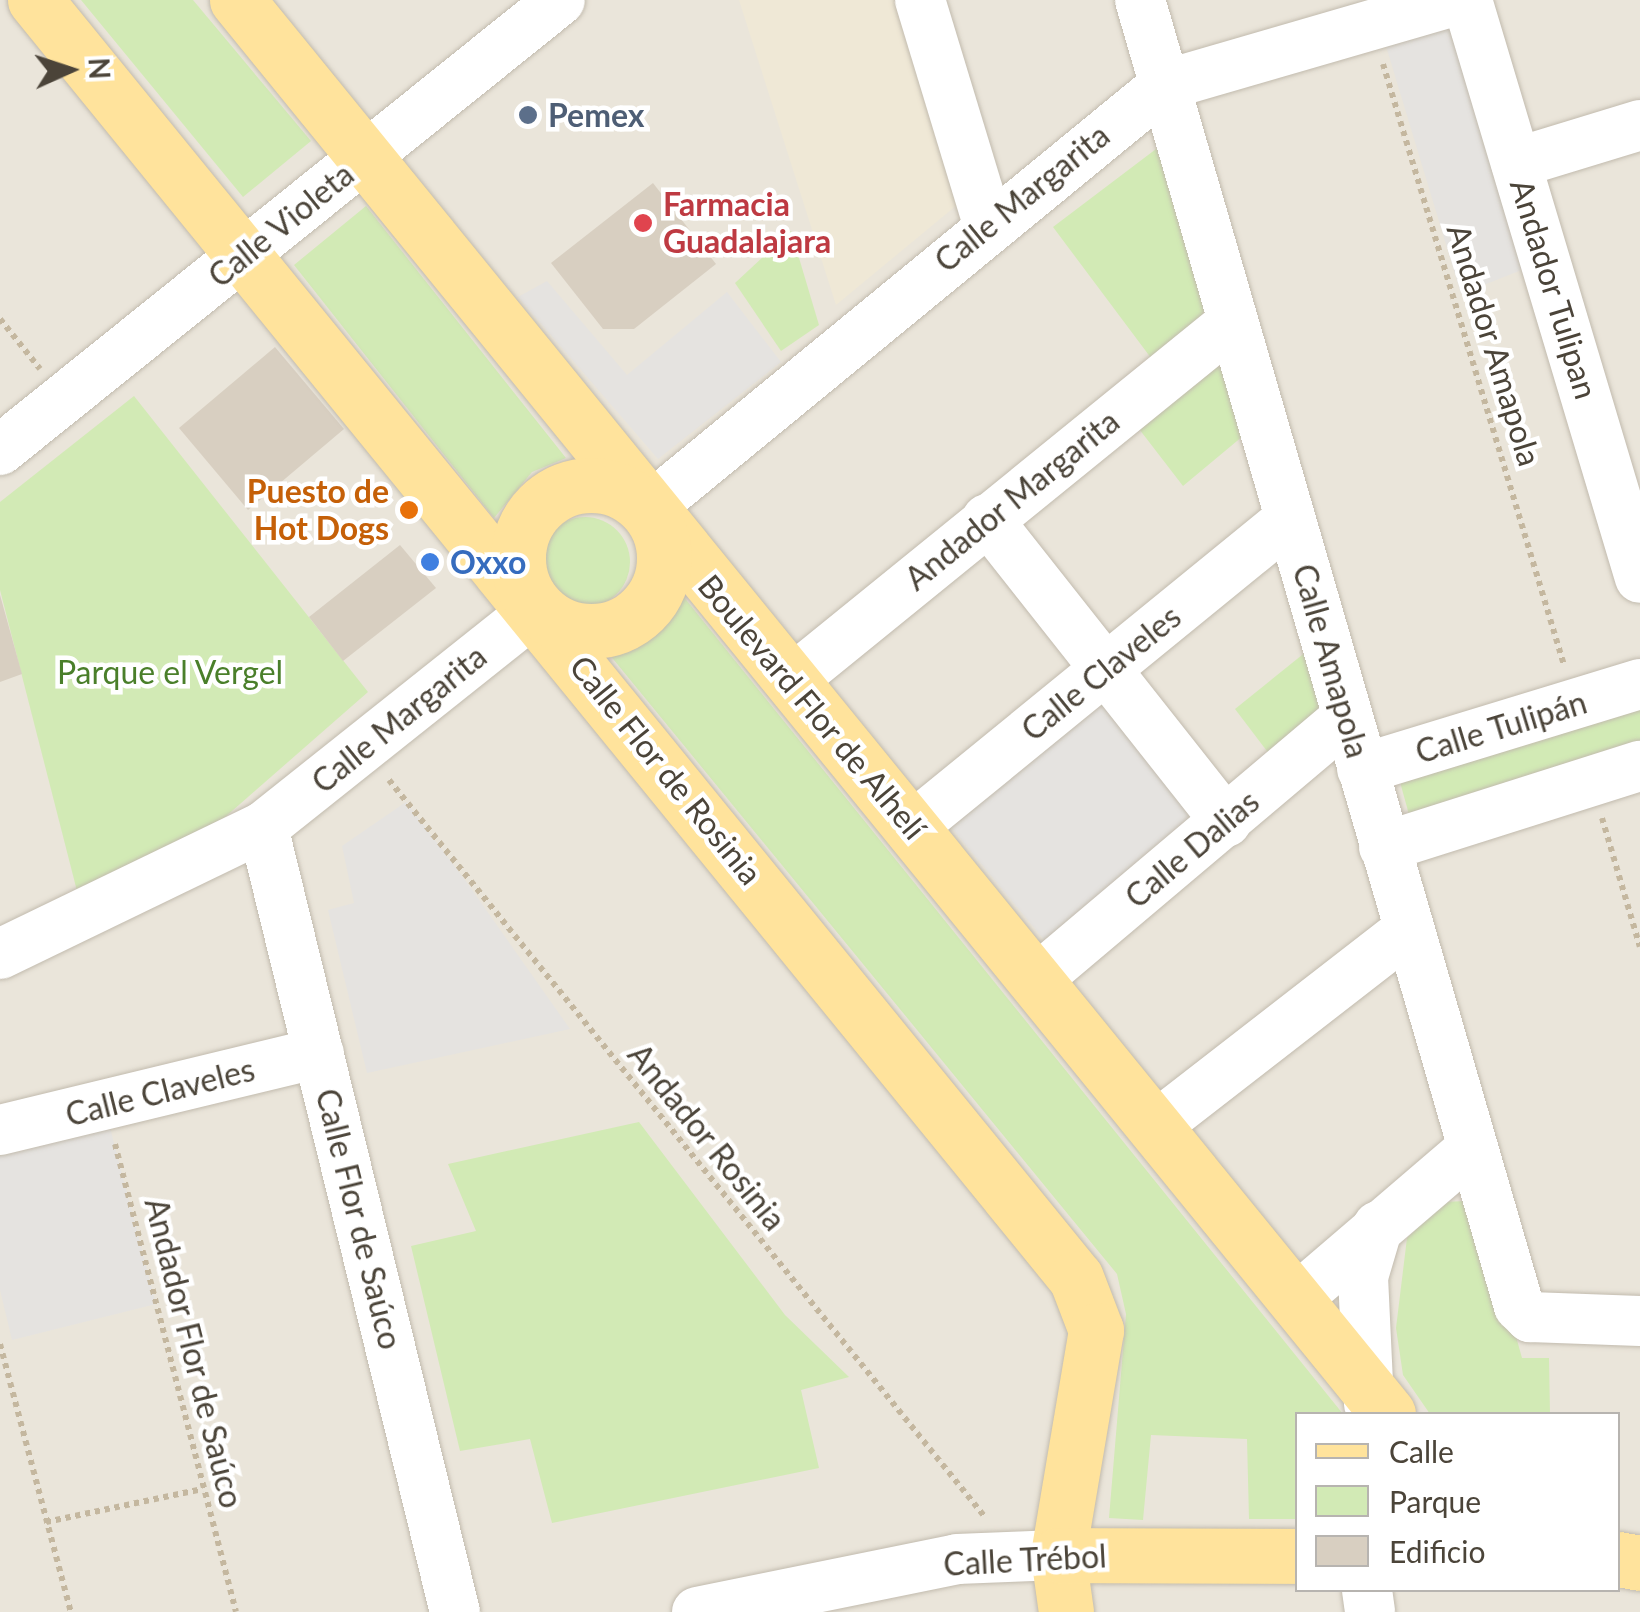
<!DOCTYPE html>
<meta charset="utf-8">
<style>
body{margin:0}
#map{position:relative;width:1640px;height:1612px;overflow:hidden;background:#f6f3ec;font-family:Lato,sans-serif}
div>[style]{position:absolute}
.residential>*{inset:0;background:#eae5da}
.education>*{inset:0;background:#efe8d6}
.green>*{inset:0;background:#d2eab5}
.round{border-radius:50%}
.parking>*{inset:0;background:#e5e3e0}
.building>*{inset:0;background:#d8cfc1}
.path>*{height:6px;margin-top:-3px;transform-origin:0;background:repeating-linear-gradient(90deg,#c4b79f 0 5px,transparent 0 10px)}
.roads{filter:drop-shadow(0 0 2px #c2bbae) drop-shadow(0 0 2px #c2bbae)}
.minor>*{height:50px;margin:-25px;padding:0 25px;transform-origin:25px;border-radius:25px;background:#fff}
.major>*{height:55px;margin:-27.5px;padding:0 27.5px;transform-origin:27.5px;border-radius:27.5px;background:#ffe39c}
.major>.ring{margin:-27.5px;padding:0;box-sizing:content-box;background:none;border:55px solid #ffe39c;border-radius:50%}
.dots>*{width:28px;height:28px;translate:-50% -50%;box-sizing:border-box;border:5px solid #fff;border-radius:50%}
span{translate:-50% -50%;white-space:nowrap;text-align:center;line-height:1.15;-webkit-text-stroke:9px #fff;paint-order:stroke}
.service-label{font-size:32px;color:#4e5e75;font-weight:700}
.left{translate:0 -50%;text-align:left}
.street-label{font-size:32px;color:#4b4439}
.health-label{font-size:32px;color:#be3a42;font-weight:700}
.food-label{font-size:32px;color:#c56008;font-weight:700}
.right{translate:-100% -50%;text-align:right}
.shop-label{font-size:32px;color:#366cbe;font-weight:700}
.park-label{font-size:32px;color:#4a7f2a}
.legend{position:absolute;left:1295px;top:1412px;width:325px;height:180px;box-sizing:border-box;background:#fff;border:2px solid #b7b4b0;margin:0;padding:12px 18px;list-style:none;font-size:30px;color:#4b4439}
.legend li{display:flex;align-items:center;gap:20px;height:50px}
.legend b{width:50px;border:2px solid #b7b4b0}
.north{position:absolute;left:20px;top:20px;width:100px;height:100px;-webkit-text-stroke:8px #fff;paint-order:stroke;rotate:87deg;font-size:28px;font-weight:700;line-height:40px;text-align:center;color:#4b4439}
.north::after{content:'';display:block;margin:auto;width:35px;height:45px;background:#4b4439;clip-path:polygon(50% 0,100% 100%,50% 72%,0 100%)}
</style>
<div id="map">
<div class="residential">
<div style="clip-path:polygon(evenodd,0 0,1640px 0,1640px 1612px,0 1612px,0 0,1298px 1414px,1618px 1414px,1618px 1590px,1298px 1590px,1298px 1414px)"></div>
</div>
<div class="education">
<div style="clip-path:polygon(739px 0,902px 0,963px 200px,836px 305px)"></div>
</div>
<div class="green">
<div style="clip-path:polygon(81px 0,193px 0,311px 141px,243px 197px)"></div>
<div style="clip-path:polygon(1160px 146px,1243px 436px,1183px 486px,1126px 412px,1151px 358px,1053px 227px)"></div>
<div style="clip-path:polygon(366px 206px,566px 458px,532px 472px,494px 518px,294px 265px)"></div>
<div style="clip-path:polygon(791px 231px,819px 325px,781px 351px,735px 283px)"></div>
<div style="clip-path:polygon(134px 396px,368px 692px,224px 818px,77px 891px,0 590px,0 502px)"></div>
<div class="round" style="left:540px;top:517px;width:90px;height:90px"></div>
<div style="clip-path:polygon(683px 596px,1343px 1414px,1298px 1414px,1297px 1519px,1249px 1519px,1247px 1439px,1151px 1435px,1143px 1520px,1109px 1518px,1126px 1314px,1117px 1274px,609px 654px,655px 635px)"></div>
<div style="clip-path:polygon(1307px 651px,1327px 724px,1279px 767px,1235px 709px)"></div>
<div style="clip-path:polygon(1640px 704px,1640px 742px,1410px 818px,1400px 782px)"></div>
<div style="clip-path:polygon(639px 1122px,785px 1315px,849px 1377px,801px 1390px,819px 1468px,552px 1523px,530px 1439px,460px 1451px,411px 1246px,476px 1231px,448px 1164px)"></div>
<div style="clip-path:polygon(1466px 1201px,1487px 1233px,1522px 1358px,1549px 1358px,1550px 1414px,1430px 1414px,1403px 1375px,1396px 1328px,1407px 1238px,1444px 1202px)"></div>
</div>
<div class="parking">
<div style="clip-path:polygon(1372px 0,1457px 0,1539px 263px,1461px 294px)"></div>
<div style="clip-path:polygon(547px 281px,627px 375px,727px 292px,781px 362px,658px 459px,518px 297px)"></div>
<div style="clip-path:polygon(1092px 688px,1208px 829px,1055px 953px,941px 815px)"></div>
<div style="clip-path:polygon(406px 802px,465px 880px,570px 1029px,367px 1073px,328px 910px,354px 903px,342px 846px)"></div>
<div style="clip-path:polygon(110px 1128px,156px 1304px,12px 1340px,0 1290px,0 1156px)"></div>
</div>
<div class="building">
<div style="clip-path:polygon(653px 183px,716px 264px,634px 329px,603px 329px,551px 263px)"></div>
<div style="clip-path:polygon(275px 347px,344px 429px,248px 510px,179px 428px)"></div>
<div style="clip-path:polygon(400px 545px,436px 588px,343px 661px,309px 617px)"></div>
<div style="clip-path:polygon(0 595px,22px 674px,0 682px)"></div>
</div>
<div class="path">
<div style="left:1383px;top:64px;width:628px;rotate:73.24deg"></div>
<div style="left:0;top:319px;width:64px;rotate:51.3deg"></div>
<div style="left:389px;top:780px;width:948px;rotate:51.04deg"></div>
<div style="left:1602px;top:818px;width:134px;rotate:73.6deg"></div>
<div style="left:115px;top:1144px;width:483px;rotate:75.5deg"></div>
<div style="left:0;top:1344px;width:277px;rotate:75.2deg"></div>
<div style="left:46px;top:1522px;width:160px;rotate:-11.9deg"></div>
</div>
<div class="roads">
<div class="minor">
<div style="left:920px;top:0;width:234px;rotate:73.1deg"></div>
<div style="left:1140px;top:0;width:1360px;rotate:73.82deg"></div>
<div style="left:1519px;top:1306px;width:16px;rotate:45deg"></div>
<div style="left:1530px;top:1317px;width:110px;rotate:2.1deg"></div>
<div style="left:1467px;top:0;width:603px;rotate:73.34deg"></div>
<div style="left:1516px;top:163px;width:130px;rotate:-17deg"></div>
<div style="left:0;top:450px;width:718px;rotate:-38.78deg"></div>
<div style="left:648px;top:509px;width:669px;rotate:-39.36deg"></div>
<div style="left:1165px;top:85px;width:305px;rotate:-16.2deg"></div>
<div style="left:987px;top:519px;width:386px;rotate:51.7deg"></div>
<div style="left:792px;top:680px;width:568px;rotate:-39.07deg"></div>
<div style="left:1362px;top:769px;width:291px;rotate:-17deg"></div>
<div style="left:263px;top:827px;width:808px;rotate:76.26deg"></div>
<div style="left:912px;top:827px;width:488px;rotate:-39.2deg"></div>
<div style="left:1384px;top:847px;width:269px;rotate:-17.6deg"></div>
<div style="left:0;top:954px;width:292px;rotate:-25.8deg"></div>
<div style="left:263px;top:827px;width:349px;rotate:-38.5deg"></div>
<div style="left:1036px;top:980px;width:407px;rotate:-40.2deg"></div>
<div style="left:1153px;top:1128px;width:323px;rotate:-37.8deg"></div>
<div style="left:0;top:1130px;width:328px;rotate:-13.6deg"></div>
<div style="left:1295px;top:1300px;width:232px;rotate:-40.6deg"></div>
<div style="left:1369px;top:1404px;width:127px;rotate:-92.7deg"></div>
<div style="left:1363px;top:1277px;width:53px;rotate:-73.6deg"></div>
<div style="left:1367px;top:1590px;width:22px;rotate:82deg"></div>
<div style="left:697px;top:1612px;width:265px;rotate:-11.5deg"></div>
<div style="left:957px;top:1559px;width:101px;rotate:-2.3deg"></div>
</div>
<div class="major">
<div style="left:35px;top:0;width:1648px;rotate:50.84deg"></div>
<div style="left:1076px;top:1278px;width:56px;rotate:69deg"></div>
<div style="left:1096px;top:1330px;width:228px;rotate:99.6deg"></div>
<div style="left:1058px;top:1555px;width:58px;rotate:82deg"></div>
<div style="left:237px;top:0;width:1823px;rotate:50.85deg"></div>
<div class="ring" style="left:518px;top:485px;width:91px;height:91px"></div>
<div style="left:1058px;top:1555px;width:240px;rotate:0.2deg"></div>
<div style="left:1618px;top:1559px;width:22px;rotate:10deg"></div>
</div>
</div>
<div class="dots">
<div style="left:528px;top:115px;background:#5c6f8a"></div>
<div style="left:643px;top:223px;background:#e0444e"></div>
<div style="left:409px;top:510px;background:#e8710a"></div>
<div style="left:430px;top:562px;background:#3f7fe0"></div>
</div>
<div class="service-label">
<span class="left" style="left:548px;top:115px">Pemex</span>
</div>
<div class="street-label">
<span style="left:1022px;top:198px;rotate:-39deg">Calle Margarita</span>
<span style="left:281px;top:225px;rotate:-39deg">Calle Violeta</span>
<span style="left:1554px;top:289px;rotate:73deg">Andador Tulipan</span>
<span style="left:1494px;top:345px;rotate:73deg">Andador Amapola</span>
<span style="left:1012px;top:500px;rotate:-39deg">Andador Margarita</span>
<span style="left:1331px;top:661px;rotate:74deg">Calle Amapola</span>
<span style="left:1101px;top:673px;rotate:-39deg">Calle Claveles</span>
<span style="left:812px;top:707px;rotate:50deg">Boulevard Flor de Alhelí</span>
<span style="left:399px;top:719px;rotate:-39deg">Calle Margarita</span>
<span style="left:1501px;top:727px;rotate:-17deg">Calle Tulipán</span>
<span style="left:666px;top:770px;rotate:51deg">Calle Flor de Rosinia</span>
<span style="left:1192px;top:849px;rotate:-40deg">Calle Dalias</span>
<span style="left:160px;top:1092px;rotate:-14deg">Calle Claveles</span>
<span style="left:707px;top:1137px;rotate:51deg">Andador Rosinia</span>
<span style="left:359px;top:1219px;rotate:76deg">Calle Flor de Saúco</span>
<span style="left:194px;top:1353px;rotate:76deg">Andador Flor de Saúco</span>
<span style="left:1025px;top:1560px;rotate:-3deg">Calle Trébol</span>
</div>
<div class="health-label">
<span class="left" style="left:663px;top:223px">Farmacia<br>Guadalajara</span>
</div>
<div class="food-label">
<span class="right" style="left:389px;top:510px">Puesto de<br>Hot Dogs</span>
</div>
<div class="shop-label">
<span class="left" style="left:450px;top:562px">Oxxo</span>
</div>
<div class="park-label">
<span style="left:170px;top:672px">Parque el Vergel</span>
</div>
<ul class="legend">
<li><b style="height:12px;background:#ffe39c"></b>Calle</li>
<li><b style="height:28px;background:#d2eab5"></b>Parque</li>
<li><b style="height:28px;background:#d8cfc1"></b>Edificio</li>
</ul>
<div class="north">N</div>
</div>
